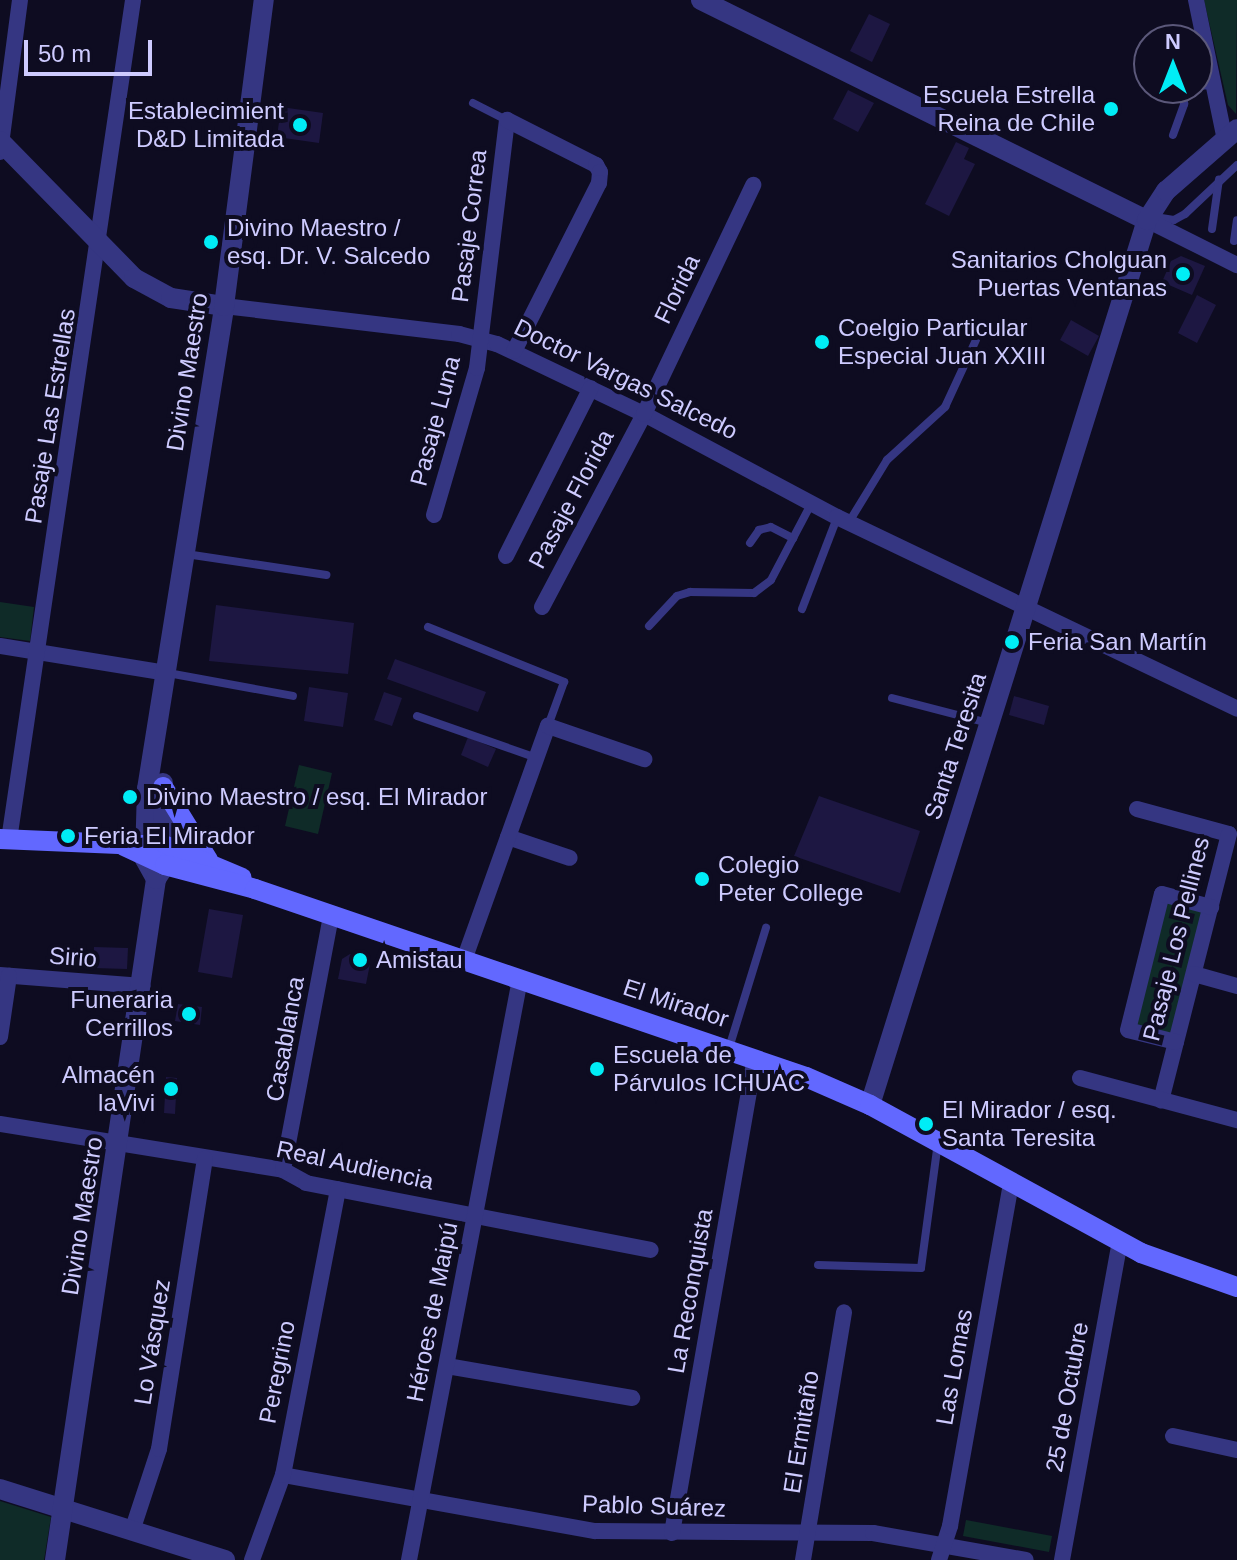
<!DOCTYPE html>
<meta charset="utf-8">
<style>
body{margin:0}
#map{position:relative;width:1237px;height:1560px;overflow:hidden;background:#0e0c21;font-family:Helvetica,sans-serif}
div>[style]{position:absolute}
.green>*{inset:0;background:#0f2b28}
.building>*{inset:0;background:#1d1742}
.service>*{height:8px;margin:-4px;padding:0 4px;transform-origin:4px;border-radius:4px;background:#353682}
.minor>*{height:16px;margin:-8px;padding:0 8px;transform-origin:8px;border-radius:8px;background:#353682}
.tertiary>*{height:20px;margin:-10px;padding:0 10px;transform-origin:10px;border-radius:10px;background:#353682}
.secondary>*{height:20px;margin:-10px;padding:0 10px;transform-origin:10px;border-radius:10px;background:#6268ff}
.dots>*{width:22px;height:22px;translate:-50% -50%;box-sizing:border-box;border:4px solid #0e0c21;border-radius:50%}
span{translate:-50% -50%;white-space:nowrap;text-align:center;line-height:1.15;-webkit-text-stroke:8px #0e0c21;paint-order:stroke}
.poi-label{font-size:24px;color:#cecbff}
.right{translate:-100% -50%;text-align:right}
.left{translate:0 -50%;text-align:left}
.street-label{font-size:24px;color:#cecbff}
.north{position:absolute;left:1133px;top:24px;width:80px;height:80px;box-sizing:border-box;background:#0e0c21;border:2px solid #5b587a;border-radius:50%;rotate:0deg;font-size:22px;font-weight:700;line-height:32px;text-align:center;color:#cecbff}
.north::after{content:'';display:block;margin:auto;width:28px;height:36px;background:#00edf6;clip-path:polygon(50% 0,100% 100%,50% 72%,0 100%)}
.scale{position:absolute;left:24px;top:40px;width:128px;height:36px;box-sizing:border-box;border:4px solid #cecbff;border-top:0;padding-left:10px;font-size:24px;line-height:28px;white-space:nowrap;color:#cecbff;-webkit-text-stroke:6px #0e0c21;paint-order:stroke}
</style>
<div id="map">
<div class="green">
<div style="clip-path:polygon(1204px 0,1237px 0,1236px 114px,1228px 105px)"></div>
<div style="clip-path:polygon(0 602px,34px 607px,30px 641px,0 637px)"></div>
<div style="clip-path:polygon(299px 765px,332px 773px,318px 834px,285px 826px)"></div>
<div style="clip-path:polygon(1163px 896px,1209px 908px,1175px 1040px,1129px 1029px)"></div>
<div style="clip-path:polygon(0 1501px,51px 1517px,44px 1560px,0 1560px)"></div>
<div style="clip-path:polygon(966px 1520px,1052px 1536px,1049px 1552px,963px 1536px)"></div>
</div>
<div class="building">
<div style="clip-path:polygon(869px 14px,890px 24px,872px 62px,850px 51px)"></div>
<div style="clip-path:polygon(848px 90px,874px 103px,858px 132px,833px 119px)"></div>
<div style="clip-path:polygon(281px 107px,323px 113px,319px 143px,277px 137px)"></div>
<div style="clip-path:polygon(956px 142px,969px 148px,964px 159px,975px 164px,949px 216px,925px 204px)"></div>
<div style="clip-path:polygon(1181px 256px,1205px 266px,1192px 295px,1162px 282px,1171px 261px)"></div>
<div style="clip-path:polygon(1197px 295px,1216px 305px,1197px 343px,1178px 333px)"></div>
<div style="clip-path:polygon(1071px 320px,1099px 336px,1088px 356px,1060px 340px)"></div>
<div style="clip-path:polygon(216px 605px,354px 623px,348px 674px,209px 661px)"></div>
<div style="clip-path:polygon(395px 659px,486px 692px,478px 712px,387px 679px)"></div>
<div style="clip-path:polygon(309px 687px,348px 693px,343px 727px,304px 721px)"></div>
<div style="clip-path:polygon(384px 692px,402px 698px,392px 726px,374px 720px)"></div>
<div style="clip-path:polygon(1014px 696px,1049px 706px,1044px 725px,1009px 715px)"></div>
<div style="clip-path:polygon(468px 737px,496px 749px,488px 767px,461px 755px)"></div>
<div style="clip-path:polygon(819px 796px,920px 831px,900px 893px,794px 856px)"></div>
<div style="clip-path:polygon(209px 909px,243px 915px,232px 978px,198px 972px)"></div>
<div style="clip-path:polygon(94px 947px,128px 948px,127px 969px,93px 968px)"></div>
<div style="clip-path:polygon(350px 954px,371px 959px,366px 984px,338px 979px,342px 959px)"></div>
<div style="clip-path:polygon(178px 1004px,202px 1007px,200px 1025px,175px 1021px)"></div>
<div style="clip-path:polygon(166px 1077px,177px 1078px,175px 1114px,164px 1113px)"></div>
</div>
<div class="service">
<div style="left:1145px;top:42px;width:4px;rotate:27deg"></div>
<div style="left:1197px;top:86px;width:15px;rotate:-4deg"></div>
<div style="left:473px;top:103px;width:37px;rotate:27deg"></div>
<div style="left:1173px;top:135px;width:33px;rotate:-70deg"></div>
<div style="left:1184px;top:104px;width:16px;rotate:-94deg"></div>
<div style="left:1149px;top:216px;width:25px;rotate:9deg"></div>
<div style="left:1174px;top:220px;width:13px;rotate:-29deg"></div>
<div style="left:1185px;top:214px;width:71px;rotate:-43.3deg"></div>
<div style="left:1212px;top:229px;width:50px;rotate:-82deg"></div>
<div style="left:1234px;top:241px;width:21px;rotate:-82deg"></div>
<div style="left:849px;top:522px;width:73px;rotate:-58.5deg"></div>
<div style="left:887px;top:460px;width:79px;rotate:-42.4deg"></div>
<div style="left:945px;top:407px;width:74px;rotate:-65.2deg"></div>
<div style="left:750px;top:543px;width:16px;rotate:-55deg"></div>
<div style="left:759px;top:530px;width:12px;rotate:-14deg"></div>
<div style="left:771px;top:527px;width:25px;rotate:27deg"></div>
<div style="left:186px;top:554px;width:142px;rotate:8.5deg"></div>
<div style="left:802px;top:609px;width:97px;rotate:-69deg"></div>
<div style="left:649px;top:626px;width:41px;rotate:-47deg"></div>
<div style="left:677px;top:596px;width:14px;rotate:-17deg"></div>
<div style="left:690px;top:592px;width:64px;rotate:0.9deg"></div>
<div style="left:754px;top:593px;width:21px;rotate:-37deg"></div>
<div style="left:771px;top:580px;width:86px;rotate:-62.2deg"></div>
<div style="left:428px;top:627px;width:147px;rotate:22deg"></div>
<div style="left:564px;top:682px;width:47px;rotate:110deg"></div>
<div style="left:168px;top:673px;width:127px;rotate:10.4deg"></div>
<div style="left:892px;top:698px;width:100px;rotate:14.5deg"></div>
<div style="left:417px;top:716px;width:127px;rotate:19.3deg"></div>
<div style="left:729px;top:1048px;width:126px;rotate:-72.9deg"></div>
<div style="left:818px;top:1265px;width:103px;rotate:1.7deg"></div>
<div style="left:921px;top:1268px;width:127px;rotate:-82.3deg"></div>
</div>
<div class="minor">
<div style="left:1196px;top:0;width:143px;rotate:78.3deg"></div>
<div style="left:0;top:152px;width:153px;rotate:-82.5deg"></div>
<div style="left:1147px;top:220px;width:101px;rotate:26.6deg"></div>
<div style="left:224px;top:306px;width:237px;rotate:6.8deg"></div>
<div style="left:459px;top:334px;width:39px;rotate:15deg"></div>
<div style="left:497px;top:344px;width:163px;rotate:25.5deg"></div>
<div style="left:644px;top:414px;width:219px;rotate:28.1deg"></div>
<div style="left:837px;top:517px;width:444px;rotate:25.6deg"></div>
<div style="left:434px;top:515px;width:153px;rotate:-73.7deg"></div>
<div style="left:477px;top:368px;width:250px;rotate:-83.1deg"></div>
<div style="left:507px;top:120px;width:100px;rotate:26.8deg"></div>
<div style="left:596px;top:165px;width:8px;rotate:60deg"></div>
<div style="left:600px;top:172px;width:11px;rotate:95deg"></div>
<div style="left:599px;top:183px;width:188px;rotate:116.8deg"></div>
<div style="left:506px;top:556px;width:188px;rotate:-63.2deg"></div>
<div style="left:542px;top:607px;width:218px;rotate:-62.1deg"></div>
<div style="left:644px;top:414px;width:254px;rotate:-64.5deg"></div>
<div style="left:0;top:646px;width:168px;rotate:9.2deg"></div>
<div style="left:1137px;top:809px;width:95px;rotate:15.2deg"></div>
<div style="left:1229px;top:834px;width:275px;rotate:104.3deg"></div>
<div style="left:508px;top:837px;width:65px;rotate:18.7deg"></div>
<div style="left:9px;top:840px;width:849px;rotate:-81.6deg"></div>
<div style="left:464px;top:960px;width:249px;rotate:-70.3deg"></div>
<div style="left:548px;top:726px;width:102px;rotate:19deg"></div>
<div style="left:1194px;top:974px;width:45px;rotate:15.6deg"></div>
<div style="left:0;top:975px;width:143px;rotate:4.4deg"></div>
<div style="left:0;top:1037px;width:62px;rotate:-81.6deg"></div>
<div style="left:1176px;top:1042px;width:49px;rotate:-166deg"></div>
<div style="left:1128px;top:1030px;width:140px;rotate:-76deg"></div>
<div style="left:1162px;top:894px;width:51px;rotate:14.9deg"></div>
<div style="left:1080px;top:1078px;width:163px;rotate:15deg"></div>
<div style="left:0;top:1124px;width:287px;rotate:9.2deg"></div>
<div style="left:283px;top:1170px;width:26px;rotate:29deg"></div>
<div style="left:306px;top:1183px;width:351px;rotate:11deg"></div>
<div style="left:283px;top:1170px;width:259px;rotate:-79.3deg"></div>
<div style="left:447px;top:1366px;width:188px;rotate:9.8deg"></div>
<div style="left:1173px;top:1436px;width:66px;rotate:12.3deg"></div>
<div style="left:283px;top:1475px;width:317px;rotate:10.2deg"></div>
<div style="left:595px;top:1531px;width:278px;rotate:0.4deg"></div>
<div style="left:873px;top:1533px;width:155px;rotate:10deg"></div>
<div style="left:133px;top:1528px;width:83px;rotate:-71.8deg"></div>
<div style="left:159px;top:1449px;width:294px;rotate:-81deg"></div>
<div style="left:672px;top:1533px;width:482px;rotate:-80.1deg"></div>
<div style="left:252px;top:1560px;width:90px;rotate:-70deg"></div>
<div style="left:283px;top:1475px;width:291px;rotate:-79.1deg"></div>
<div style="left:409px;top:1560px;width:592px;rotate:-79.18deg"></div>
<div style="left:803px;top:1560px;width:251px;rotate:-80.6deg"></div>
<div style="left:939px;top:1560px;width:36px;rotate:-72deg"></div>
<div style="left:950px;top:1526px;width:349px;rotate:-79.9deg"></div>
<div style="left:1062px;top:1560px;width:323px;rotate:-79.7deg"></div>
</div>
<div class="tertiary">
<div style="left:701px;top:0;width:497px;rotate:26.3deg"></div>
<div style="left:0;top:141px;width:192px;rotate:45.6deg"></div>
<div style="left:134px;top:278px;width:42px;rotate:28.4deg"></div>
<div style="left:171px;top:298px;width:54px;rotate:8.6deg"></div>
<div style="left:156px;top:879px;width:23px;rotate:-119deg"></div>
<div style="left:145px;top:859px;width:70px;rotate:-88.4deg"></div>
<div style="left:147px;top:789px;width:489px;rotate:-80.9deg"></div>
<div style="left:224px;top:306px;width:309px;rotate:-82.6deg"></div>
<div style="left:870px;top:1105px;width:927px;rotate:-72.62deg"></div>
<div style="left:1147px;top:220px;width:35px;rotate:-57deg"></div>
<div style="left:1166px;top:191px;width:94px;rotate:-41.1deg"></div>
<div style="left:0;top:1489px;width:236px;rotate:17.5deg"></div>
<div style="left:55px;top:1560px;width:688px;rotate:-81.56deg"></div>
<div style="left:156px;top:879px;width:17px;rotate:-57deg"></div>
<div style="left:165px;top:865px;width:82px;rotate:-91.4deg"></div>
</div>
<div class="secondary">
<div style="left:163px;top:787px;width:86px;rotate:58.3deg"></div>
<div style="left:0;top:839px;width:166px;rotate:2.4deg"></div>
<div style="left:166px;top:846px;width:82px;rotate:22.8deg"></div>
<div style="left:124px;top:846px;width:45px;rotate:24.9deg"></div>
<div style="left:165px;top:865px;width:93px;rotate:14.9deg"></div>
<div style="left:255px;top:889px;width:582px;rotate:18.84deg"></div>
<div style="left:806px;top:1077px;width:70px;rotate:23.6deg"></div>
<div style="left:870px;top:1105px;width:309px;rotate:28.6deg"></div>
<div style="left:1141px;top:1253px;width:102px;rotate:19.5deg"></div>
</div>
<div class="dots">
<div style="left:1111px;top:109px;background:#00edf6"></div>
<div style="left:300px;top:125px;background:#00edf6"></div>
<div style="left:211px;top:242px;background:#00edf6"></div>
<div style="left:1183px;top:274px;background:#00edf6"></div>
<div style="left:822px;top:342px;background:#00edf6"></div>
<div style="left:1012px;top:642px;background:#00edf6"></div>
<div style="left:130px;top:797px;background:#00edf6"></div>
<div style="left:68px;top:836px;background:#00edf6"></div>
<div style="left:702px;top:879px;background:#00edf6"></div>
<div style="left:360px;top:960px;background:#00edf6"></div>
<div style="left:189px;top:1014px;background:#00edf6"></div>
<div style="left:597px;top:1069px;background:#00edf6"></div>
<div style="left:171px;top:1089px;background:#00edf6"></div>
<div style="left:926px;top:1124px;background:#00edf6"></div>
</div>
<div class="poi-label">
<span class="right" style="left:1095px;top:109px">Escuela Estrella<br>Reina de Chile</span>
<span class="right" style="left:284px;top:125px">Establecimient<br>D&amp;D Limitada</span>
<span class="left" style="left:227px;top:242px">Divino Maestro /<br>esq. Dr. V. Salcedo</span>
<span class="right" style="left:1167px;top:274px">Sanitarios Cholguan<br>Puertas Ventanas</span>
<span class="left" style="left:838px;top:342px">Coelgio Particular<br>Especial Juan XXIII</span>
<span class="left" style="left:1028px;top:642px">Feria San Martín</span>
<span class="left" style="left:146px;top:797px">Divino Maestro / esq. El Mirador</span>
<span class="left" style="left:84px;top:836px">Feria El Mirador</span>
<span class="left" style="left:718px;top:879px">Colegio<br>Peter College</span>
<span class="left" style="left:376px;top:960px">Amistau</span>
<span class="right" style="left:173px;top:1014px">Funeraria<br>Cerrillos</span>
<span class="left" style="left:613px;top:1069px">Escuela de<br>Párvulos ICHUAC</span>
<span class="right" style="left:155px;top:1089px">Almacén<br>laVivi</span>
<span class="left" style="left:942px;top:1124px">El Mirador / esq.<br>Santa Teresita</span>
</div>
<div class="street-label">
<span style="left:469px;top:226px;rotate:-83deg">Pasaje Correa</span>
<span style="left:677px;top:289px;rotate:-64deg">Florida</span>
<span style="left:187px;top:372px;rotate:-81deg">Divino Maestro</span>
<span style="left:626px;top:379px;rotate:26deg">Doctor Vargas Salcedo</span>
<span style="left:50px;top:416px;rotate:-81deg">Pasaje Las Estrellas</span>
<span style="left:435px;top:421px;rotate:-75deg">Pasaje Luna</span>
<span style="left:571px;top:499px;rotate:-62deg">Pasaje Florida</span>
<span style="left:955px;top:746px;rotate:-72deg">Santa Teresita</span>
<span style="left:1176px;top:939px;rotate:-76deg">Pasaje Los Pellines</span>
<span style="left:73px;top:957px;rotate:4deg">Sirio</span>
<span style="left:676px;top:1003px;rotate:18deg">El Mirador</span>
<span style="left:285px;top:1039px;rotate:-80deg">Casablanca</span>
<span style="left:355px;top:1165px;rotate:12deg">Real Audiencia</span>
<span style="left:82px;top:1216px;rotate:-81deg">Divino Maestro</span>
<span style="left:690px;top:1291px;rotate:-80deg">La Reconquista</span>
<span style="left:432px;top:1312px;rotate:-79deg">Héroes de Maipú</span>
<span style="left:152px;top:1342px;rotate:-81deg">Lo Vásquez</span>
<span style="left:954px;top:1367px;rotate:-80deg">Las Lomas</span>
<span style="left:277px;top:1372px;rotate:-79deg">Peregrino</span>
<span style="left:1067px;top:1397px;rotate:-80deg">25 de Octubre</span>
<span style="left:801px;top:1432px;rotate:-81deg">El Ermitaño</span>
<span style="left:654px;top:1506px;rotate:2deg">Pablo Suárez</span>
</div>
<div class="north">N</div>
<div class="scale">50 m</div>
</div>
